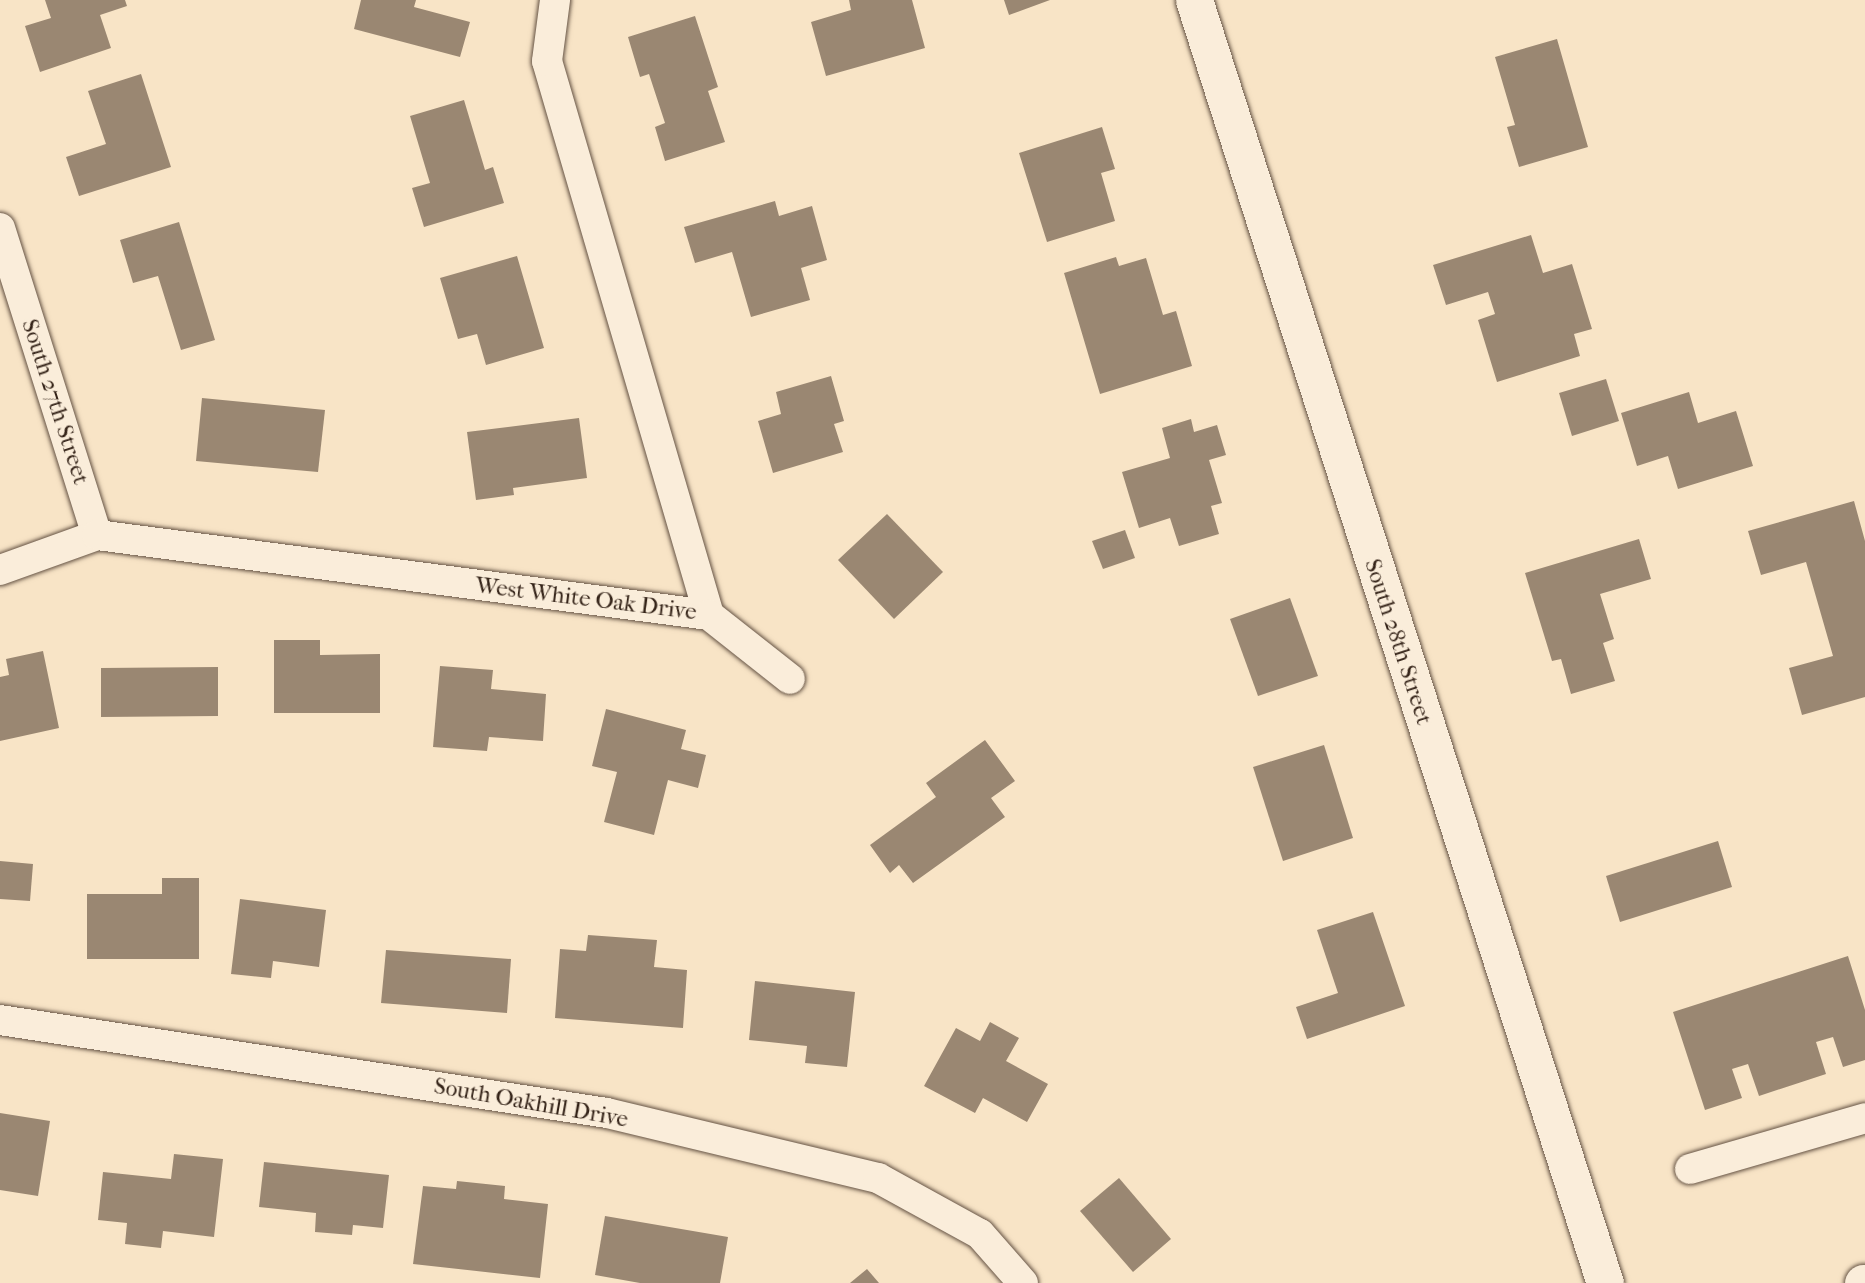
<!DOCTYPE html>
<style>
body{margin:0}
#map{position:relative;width:1865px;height:1283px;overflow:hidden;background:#f8e4c6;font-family:"IM FELL French Canon",serif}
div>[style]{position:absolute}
.building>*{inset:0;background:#9a8772}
.roads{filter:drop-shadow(0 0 2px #655344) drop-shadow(0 0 2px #655344)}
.minor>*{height:30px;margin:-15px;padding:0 15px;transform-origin:15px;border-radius:15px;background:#faedda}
.tertiary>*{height:37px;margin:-18.5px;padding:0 18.5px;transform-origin:18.5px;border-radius:18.5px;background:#faedda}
span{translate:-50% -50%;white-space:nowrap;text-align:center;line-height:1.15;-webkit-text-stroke:6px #faedda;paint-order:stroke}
.street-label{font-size:23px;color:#342318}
</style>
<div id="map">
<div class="building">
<div style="clip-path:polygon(45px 0,125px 0,127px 6px,100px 15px,111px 48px,40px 72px,25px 26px,51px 18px)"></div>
<div style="clip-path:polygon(361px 0,416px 0,414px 7px,470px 22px,460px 57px,354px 29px)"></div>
<div style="clip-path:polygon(849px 0,912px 0,925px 48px,826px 76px,811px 22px,851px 10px)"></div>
<div style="clip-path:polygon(1004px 0,1050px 0,1009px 15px)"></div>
<div style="clip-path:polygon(695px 16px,718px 87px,708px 91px,725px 142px,665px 161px,655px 127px,665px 123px,649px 74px,640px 77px,628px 37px)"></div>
<div style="clip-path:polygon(1557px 39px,1588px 147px,1519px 167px,1507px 127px,1515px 125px,1495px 57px)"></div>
<div style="clip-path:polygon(141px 74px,171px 167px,79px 196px,66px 157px,106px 144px,88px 91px)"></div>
<div style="clip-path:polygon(464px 100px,485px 170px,493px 167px,504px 203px,424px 227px,412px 188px,430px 183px,410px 116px)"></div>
<div style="clip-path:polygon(1102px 127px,1115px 169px,1101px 173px,1115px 221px,1047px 242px,1019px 153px)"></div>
<div style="clip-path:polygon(775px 201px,779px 216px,812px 206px,827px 260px,801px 268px,810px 300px,751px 317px,732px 252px,695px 263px,684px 227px)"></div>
<div style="clip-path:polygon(179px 222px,215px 340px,181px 350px,158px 276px,133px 283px,120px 240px)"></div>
<div style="clip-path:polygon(1531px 235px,1543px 273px,1572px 264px,1592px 329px,1574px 334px,1580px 356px,1497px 382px,1478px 320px,1495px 314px,1488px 292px,1446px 305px,1433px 265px)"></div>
<div style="clip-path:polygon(517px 256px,544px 348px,486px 365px,477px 334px,458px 339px,440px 278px)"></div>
<div style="clip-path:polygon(1116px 257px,1119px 266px,1146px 258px,1163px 315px,1176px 311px,1192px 366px,1100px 394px,1064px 273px)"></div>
<div style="clip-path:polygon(831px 376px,844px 421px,834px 424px,843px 452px,773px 473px,758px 421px,781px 414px,776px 392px)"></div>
<div style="clip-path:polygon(1606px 379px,1619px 421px,1572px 436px,1559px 393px)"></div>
<div style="clip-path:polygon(1689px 392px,1698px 423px,1736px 411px,1753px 466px,1678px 489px,1668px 456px,1637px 466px,1621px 413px)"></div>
<div style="clip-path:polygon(202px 398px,325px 410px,318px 472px,196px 461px)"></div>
<div style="clip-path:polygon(579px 418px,587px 478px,513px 488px,514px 495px,476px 500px,467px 432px)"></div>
<div style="clip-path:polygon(1191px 419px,1194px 432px,1217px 425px,1226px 455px,1209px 460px,1222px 503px,1211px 506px,1219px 534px,1179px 546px,1170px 518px,1139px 528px,1122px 472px,1170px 458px,1162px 428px)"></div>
<div style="clip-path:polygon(1854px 501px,1865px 541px,1865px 697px,1802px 715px,1789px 668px,1833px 656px,1806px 562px,1761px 575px,1748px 531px)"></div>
<div style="clip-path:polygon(887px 514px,943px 572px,894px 619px,838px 560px)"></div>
<div style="clip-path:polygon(1125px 530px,1135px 558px,1103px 569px,1092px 541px)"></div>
<div style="clip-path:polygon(1639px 539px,1651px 579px,1600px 594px,1614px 639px,1603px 643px,1615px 681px,1571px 694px,1561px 659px,1552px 661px,1525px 573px)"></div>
<div style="clip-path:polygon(1290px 598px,1318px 676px,1258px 696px,1230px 619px)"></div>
<div style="clip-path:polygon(274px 640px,320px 640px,320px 655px,380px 654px,380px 713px,274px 713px)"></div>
<div style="clip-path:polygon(43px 651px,59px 728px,0 741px,0 677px,9px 675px,6px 659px)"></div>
<div style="clip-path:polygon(440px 666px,493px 670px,491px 689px,546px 694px,543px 741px,489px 737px,487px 751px,433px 747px)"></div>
<div style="clip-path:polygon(218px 667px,218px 716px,101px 717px,101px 668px)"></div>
<div style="clip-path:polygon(606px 709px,686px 730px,681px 749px,706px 755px,698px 788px,668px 780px,654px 835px,604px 822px,617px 772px,592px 766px)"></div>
<div style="clip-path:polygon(985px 740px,1015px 781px,991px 798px,1005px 817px,913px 883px,899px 865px,890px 873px,870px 845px,936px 797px,926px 783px)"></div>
<div style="clip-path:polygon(1324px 745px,1353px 838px,1283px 861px,1253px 767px)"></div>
<div style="clip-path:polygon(1718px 841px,1732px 887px,1620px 922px,1606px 876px)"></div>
<div style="clip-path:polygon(0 861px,33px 864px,30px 901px,0 899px)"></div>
<div style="clip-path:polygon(162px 878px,199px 878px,199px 959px,87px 959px,87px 894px,162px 894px)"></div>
<div style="clip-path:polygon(240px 899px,326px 910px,319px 967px,273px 961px,271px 978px,231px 974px)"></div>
<div style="clip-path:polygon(1373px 912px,1405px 1006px,1307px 1039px,1296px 1007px,1338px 993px,1317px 930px)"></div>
<div style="clip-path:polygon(588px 935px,657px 940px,654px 967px,687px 970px,683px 1028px,555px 1018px,560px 949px,586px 951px)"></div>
<div style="clip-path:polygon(386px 950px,511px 959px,507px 1013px,381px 1003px)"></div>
<div style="clip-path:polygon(1848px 956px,1865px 1010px,1865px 1060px,1843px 1067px,1833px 1037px,1816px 1042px,1826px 1074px,1759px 1096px,1748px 1064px,1732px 1069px,1742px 1098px,1705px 1110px,1673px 1012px)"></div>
<div style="clip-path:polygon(755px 981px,855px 992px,847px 1067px,805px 1063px,807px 1046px,749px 1040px)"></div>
<div style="clip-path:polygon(990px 1022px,1019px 1038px,1006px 1061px,1048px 1084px,1027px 1122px,983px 1098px,975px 1113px,924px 1086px,956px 1028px,980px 1041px)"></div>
<div style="clip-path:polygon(0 1113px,50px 1121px,38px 1196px,0 1190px)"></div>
<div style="clip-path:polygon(174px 1154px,223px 1159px,214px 1237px,163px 1231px,161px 1248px,125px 1244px,127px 1223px,98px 1220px,103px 1172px,171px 1179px)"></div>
<div style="clip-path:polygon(264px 1162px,389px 1175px,383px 1228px,353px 1225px,352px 1235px,315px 1232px,316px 1213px,259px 1207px)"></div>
<div style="clip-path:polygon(1119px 1178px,1171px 1239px,1133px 1272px,1080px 1211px)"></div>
<div style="clip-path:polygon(457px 1181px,505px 1186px,504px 1199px,548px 1204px,540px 1278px,413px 1264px,423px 1186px,456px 1189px)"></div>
<div style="clip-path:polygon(605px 1216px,728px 1237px,720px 1283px,640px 1283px,595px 1275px)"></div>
<div style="clip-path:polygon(867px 1269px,879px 1283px,850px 1283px)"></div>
</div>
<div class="roads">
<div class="minor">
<div style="left:0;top:228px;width:322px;rotate:72.5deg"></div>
<div style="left:0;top:570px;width:103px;rotate:-19.8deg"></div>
<div style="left:97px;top:535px;width:617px;rotate:7.45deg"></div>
<div style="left:709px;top:615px;width:577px;rotate:-106.3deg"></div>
<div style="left:547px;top:61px;width:62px;rotate:-82.5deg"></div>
<div style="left:709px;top:615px;width:103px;rotate:38.3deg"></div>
<div style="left:0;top:1020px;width:614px;rotate:8.71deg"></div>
<div style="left:607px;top:1113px;width:279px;rotate:13.5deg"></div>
<div style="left:878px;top:1178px;width:116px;rotate:28.8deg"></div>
<div style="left:980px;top:1234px;width:65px;rotate:48.7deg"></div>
<div style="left:1690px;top:1169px;width:182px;rotate:-16.2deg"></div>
</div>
<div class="tertiary">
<div style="left:1194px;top:0;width:1347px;rotate:72.24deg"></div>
<div style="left:1863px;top:1283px;width:2px"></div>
</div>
</div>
<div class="street-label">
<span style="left:55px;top:402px;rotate:72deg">South 27th Street</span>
<span style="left:586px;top:599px;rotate:7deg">West White Oak Drive</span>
<span style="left:1398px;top:642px;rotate:72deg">South 28th Street</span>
<span style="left:531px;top:1103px;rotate:10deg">South Oakhill Drive</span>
</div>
</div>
